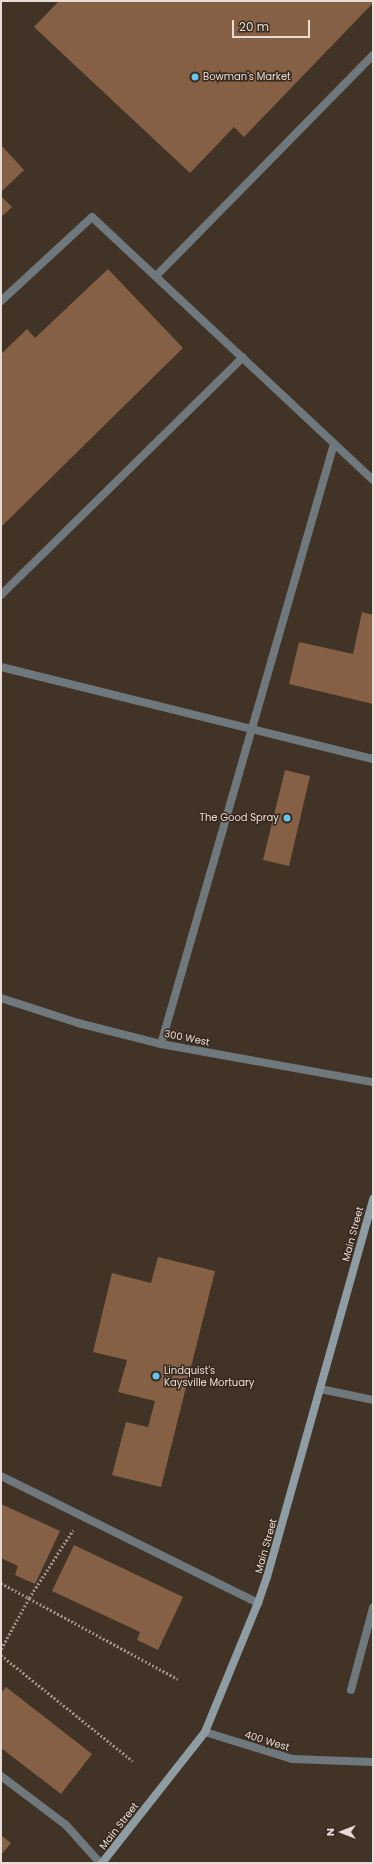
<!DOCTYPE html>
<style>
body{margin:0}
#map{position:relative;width:374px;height:1864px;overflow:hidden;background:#423327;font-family:Poppins,sans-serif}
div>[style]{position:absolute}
.building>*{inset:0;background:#856044}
.path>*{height:2.5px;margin-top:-1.25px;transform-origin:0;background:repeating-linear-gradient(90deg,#9d9087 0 2px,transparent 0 4px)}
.lane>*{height:8px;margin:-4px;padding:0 4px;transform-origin:4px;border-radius:4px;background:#6f787d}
.street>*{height:8px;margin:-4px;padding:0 4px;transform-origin:4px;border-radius:4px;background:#6f787d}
.secondary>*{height:8px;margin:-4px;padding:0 4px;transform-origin:4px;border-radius:4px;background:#8e9da4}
.dots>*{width:11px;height:11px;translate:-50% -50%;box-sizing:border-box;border:2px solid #38291e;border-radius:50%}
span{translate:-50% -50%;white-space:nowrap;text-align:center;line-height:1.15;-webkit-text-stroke:3px #38291e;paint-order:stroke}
.poi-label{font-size:10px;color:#e7ddd6}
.left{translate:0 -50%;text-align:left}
.right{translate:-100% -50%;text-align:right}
.street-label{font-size:10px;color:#e7ddd6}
.frame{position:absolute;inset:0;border:2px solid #e7ddd6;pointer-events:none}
.north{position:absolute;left:322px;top:1812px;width:40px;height:40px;-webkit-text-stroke:3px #38291e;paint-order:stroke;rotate:270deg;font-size:11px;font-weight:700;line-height:16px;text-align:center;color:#e7ddd6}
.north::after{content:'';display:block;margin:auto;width:14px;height:18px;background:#e7ddd6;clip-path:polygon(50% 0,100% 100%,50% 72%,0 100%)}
.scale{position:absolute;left:232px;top:20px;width:78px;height:18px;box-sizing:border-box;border:2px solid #e7ddd6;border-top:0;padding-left:5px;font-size:12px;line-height:14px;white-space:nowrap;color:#e7ddd6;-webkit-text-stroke:3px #38291e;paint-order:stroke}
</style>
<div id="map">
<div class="building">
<div style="clip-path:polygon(59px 1px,373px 1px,373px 3px,244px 137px,234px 127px,190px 173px,34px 27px)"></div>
<div style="clip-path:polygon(1px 145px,24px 170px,1px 192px)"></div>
<div style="clip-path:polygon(1px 196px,12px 207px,1px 217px)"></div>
<div style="clip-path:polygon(108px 269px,183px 348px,1px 527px,1px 354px,27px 329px,35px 338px)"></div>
<div style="clip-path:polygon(362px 612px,373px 615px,373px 704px,289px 684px,299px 642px,353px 654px)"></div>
<div style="clip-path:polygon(285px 770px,310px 776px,289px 866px,263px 860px)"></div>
<div style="clip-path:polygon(158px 1257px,215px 1271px,161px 1487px,112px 1475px,126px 1422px,148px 1427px,155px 1401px,118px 1392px,127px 1360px,93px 1352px,112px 1273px,151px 1283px)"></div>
<div style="clip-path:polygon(1px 1504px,60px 1531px,35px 1584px,15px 1575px,18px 1566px,1px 1558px)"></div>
<div style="clip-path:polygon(74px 1545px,183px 1597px,158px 1650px,137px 1640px,140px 1632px,52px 1591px)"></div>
<div style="clip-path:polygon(6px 1687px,92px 1754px,61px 1794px,1px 1748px,1px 1693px)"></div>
<div style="clip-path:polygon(1px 1835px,11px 1843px,1px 1855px)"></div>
</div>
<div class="path">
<div style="left:1px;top:1583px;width:201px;rotate:28.5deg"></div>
<div style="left:1px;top:1649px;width:58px;rotate:-61.2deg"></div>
<div style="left:29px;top:1598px;width:81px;rotate:-57.1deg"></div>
<div style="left:1px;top:1655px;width:169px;rotate:38.8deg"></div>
</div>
<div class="lane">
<div style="left:156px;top:276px;width:310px;rotate:-45.5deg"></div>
<div style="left:1px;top:301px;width:124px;rotate:-42.7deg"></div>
<div style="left:92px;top:217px;width:385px;rotate:43.1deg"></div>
<div style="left:1px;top:595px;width:339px;rotate:-44.5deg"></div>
<div style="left:1px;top:667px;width:383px;rotate:13.9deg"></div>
<div style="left:161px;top:1044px;width:624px;rotate:-73.92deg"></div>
<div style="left:320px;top:1389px;width:54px;rotate:11.7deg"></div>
<div style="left:351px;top:1690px;width:85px;rotate:-75deg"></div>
</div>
<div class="street">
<div style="left:1px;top:998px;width:81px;rotate:18deg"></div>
<div style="left:78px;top:1023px;width:86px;rotate:14.2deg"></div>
<div style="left:161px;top:1044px;width:215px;rotate:10.2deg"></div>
<div style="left:1px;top:1476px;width:287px;rotate:26.3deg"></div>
<div style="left:205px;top:1732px;width:91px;rotate:17.2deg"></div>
<div style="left:292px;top:1759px;width:81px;rotate:2.1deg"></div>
<div style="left:1px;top:1776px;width:81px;rotate:37deg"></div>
<div style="left:66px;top:1825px;width:51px;rotate:48.2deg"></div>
</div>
<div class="secondary">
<div style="left:102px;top:1863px;width:167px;rotate:-51.8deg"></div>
<div style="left:205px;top:1732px;width:139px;rotate:-67.7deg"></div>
<div style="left:258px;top:1603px;width:28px;rotate:-71deg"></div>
<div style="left:267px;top:1577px;width:393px;rotate:-74.3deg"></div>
</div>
<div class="dots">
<div style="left:195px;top:77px;background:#66c4ef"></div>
<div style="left:287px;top:818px;background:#66c4ef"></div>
<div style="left:156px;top:1376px;background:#66c4ef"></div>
</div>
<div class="poi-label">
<span class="left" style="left:203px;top:77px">Bowman's Market</span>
<span class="right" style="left:279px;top:818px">The Good Spray</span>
<span class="left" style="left:164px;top:1376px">Lindquist's<br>Kaysville Mortuary</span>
</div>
<div class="street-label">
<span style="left:187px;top:1038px;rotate:11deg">300 West</span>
<span style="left:353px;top:1234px;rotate:-75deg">Main Street</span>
<span style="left:266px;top:1546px;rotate:-74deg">Main Street</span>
<span style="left:267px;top:1741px;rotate:17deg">400 West</span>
<span style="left:119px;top:1826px;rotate:-52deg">Main Street</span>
</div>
<div class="frame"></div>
<div class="north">N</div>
<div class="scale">20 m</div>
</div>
